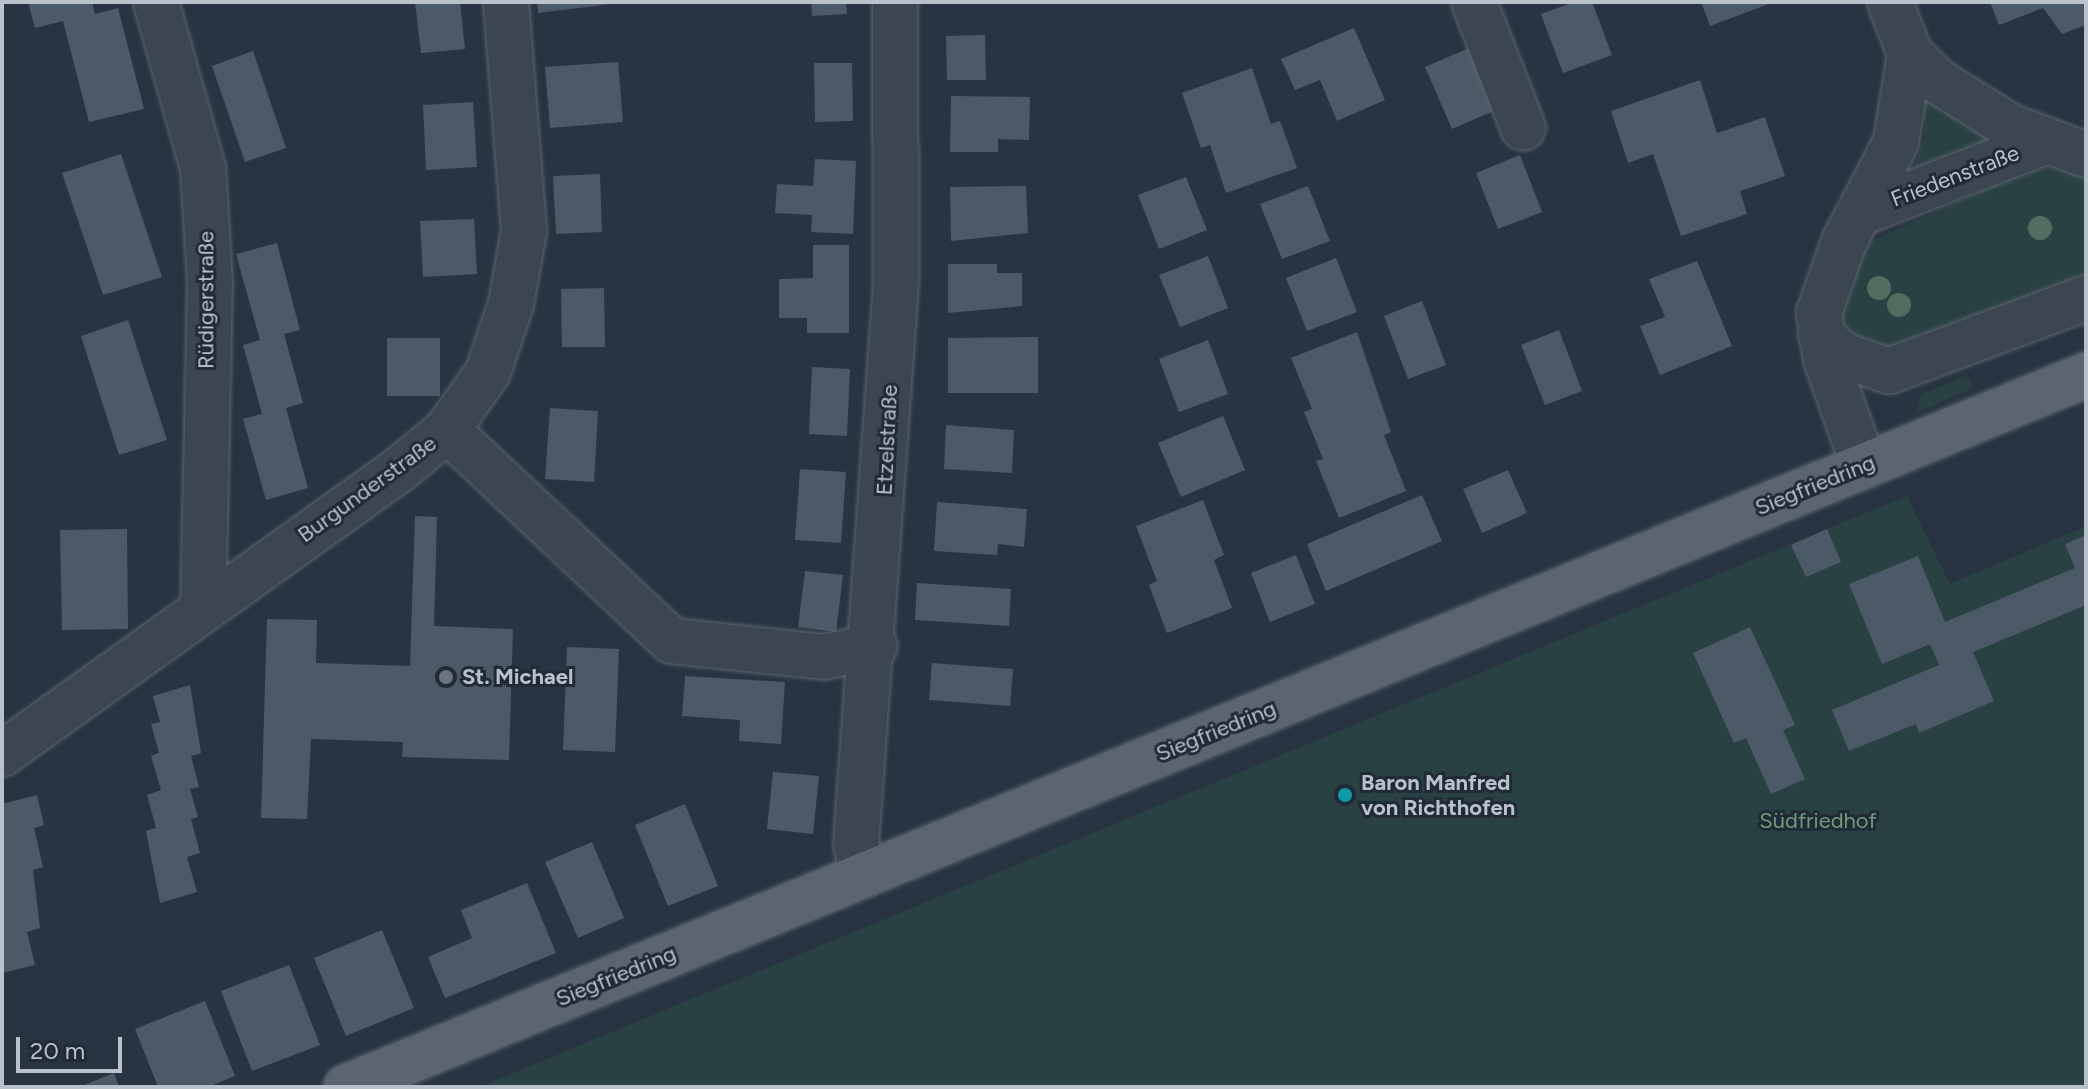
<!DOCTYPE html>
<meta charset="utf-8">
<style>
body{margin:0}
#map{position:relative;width:2088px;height:1089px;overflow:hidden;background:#283442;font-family:Figtree,sans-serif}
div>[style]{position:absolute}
.green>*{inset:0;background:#2a4143}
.building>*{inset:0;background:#4c5a67}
.roads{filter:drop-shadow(0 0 2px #5a646f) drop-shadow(0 0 2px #5a646f)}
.minor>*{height:44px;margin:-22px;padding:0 22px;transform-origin:22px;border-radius:22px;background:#3c4651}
.major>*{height:44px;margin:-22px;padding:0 22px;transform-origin:22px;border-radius:22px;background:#5a6571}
.trees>*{width:24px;height:24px;margin:-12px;border-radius:50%;background:#506d60}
.dots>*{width:22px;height:22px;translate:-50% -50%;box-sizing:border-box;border:4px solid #212b37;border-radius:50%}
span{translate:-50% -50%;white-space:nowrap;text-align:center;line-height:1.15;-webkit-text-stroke:6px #212b37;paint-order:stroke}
.street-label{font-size:22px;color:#b9c1cb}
.poi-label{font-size:22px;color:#b9c1cb;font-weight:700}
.left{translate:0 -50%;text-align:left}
.park-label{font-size:22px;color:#719b79}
.frame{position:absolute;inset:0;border:4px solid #b9c1cb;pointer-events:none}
.scale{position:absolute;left:16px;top:1037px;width:106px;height:36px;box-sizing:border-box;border:4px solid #b9c1cb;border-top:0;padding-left:10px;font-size:24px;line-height:28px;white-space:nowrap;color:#b9c1cb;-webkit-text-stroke:6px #212b37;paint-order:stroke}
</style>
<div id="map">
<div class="green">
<div style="clip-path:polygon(1924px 90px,1996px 141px,1913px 171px,1924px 138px)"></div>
<div style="clip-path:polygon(2058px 165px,2086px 170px,2086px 278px,1906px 353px,1861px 346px,1847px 330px,1840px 311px,1852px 258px,1872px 241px,2005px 180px)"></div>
<div style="clip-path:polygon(1967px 375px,1973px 388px,1916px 413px,1921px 394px)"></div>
<div style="clip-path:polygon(1907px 496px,1950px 584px,2086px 526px,2086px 1087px,479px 1087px)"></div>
</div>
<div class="building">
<div style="clip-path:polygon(28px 2px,92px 2px,95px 14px,118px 8px,144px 109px,89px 122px,63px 21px,35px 28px)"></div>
<div style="clip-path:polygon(415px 2px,460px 2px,465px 49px,421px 53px)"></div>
<div style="clip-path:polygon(537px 2px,611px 2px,611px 4px,538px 13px)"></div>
<div style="clip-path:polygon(811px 2px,846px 2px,847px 14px,812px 16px)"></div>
<div style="clip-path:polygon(1574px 2px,1592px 2px,1612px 55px,1563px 73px,1541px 14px)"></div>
<div style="clip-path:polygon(1701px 2px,1774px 2px,1710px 26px)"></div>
<div style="clip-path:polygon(1990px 2px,2086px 2px,2086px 25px,2062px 34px,2043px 8px,1999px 25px)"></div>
<div style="clip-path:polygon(1354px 28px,1385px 100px,1337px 121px,1320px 80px,1295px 90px,1281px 59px)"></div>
<div style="clip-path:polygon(985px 35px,986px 80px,947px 80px,946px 36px)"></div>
<div style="clip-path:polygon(1478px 44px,1505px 106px,1452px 129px,1425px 67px)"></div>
<div style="clip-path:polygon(253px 51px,286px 148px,245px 162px,212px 66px)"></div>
<div style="clip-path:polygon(618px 62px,623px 122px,550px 128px,545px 67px)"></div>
<div style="clip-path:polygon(814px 63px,852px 63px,853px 121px,815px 122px)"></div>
<div style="clip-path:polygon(1252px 68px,1271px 124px,1280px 121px,1297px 168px,1226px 193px,1210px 145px,1201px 148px,1182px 93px)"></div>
<div style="clip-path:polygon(1700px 80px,1717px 133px,1765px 117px,1785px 176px,1740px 191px,1747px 214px,1681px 236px,1653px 154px,1628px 163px,1611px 111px)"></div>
<div style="clip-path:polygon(951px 96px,1030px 97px,1029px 140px,998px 139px,998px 152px,950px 152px)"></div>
<div style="clip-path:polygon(473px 102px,477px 167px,426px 170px,423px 105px)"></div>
<div style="clip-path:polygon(121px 154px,162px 277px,103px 295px,62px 173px)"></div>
<div style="clip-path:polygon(1520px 155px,1542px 212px,1498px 229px,1476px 173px)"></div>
<div style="clip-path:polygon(815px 159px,856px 161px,853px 234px,811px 232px,812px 215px,775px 213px,777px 184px,813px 186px)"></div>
<div style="clip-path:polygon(600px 174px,602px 232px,556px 234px,553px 176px)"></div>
<div style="clip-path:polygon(1186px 177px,1207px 230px,1159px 249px,1138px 195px)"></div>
<div style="clip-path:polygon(1026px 186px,1028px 233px,951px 241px,950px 187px)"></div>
<div style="clip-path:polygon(1308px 186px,1330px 241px,1282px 259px,1260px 204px)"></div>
<div style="clip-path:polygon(474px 219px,477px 274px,423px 277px,420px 221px)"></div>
<div style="clip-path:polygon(277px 243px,300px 330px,284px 334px,303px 403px,286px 408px,308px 488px,266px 500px,243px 419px,262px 414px,243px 345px,260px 340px,236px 254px)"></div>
<div style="clip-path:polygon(813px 245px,849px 245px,849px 333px,807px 333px,807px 318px,779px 318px,779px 279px,813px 278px)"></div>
<div style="clip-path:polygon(1208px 256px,1228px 308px,1180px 327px,1159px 275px)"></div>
<div style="clip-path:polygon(1336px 258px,1357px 312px,1307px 331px,1286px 278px)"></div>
<div style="clip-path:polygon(1697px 261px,1732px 346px,1660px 375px,1640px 326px,1665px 317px,1649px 279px)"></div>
<div style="clip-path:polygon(948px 264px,997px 264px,997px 273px,1022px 273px,1022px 306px,948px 313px)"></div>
<div style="clip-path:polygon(604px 288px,605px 347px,562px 347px,561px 289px)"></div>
<div style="clip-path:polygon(1422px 301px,1446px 365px,1408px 379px,1384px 316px)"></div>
<div style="clip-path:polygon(128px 320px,167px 440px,119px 455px,81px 336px)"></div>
<div style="clip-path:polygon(1559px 330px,1582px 391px,1545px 405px,1521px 345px)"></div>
<div style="clip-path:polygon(1357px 332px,1391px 432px,1384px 435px,1406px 491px,1339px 518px,1316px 461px,1323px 459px,1304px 412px,1312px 409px,1291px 358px)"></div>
<div style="clip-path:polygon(1038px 337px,1038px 393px,948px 393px,948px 338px)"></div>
<div style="clip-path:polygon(387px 338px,440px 338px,440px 396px,387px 396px)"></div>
<div style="clip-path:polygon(1208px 340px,1228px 394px,1179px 412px,1159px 359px)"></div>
<div style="clip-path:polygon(812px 367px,850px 369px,847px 436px,809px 434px)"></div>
<div style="clip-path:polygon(550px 408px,598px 411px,594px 482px,545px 479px)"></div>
<div style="clip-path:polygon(1223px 416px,1245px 470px,1181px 497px,1158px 443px)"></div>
<div style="clip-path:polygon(946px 425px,1014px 430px,1012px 473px,944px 469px)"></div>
<div style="clip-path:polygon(800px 469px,846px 472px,841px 543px,795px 540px)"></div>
<div style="clip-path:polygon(1508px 470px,1527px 513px,1482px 533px,1463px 489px)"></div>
<div style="clip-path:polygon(1422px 495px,1442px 541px,1326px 591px,1307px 544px)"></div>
<div style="clip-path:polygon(1203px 500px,1224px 555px,1214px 560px,1232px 608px,1167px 633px,1149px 585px,1157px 581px,1136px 526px)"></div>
<div style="clip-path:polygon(937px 502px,1027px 509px,1024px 547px,998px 544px,997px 555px,934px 551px)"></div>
<div style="clip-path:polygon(415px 516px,437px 517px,434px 626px,513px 629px,509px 760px,402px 757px,403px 742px,311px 739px,307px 819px,261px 818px,267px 619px,317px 620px,316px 663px,410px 666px)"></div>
<div style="clip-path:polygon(127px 529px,128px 629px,62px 630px,60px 530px)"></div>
<div style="clip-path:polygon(1827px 529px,1841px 562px,1806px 577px,1791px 545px)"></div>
<div style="clip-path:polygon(2086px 535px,2086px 605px,1973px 652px,1994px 701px,1919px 733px,1916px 724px,1849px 751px,1832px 710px,1939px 665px,1930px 644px,1882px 664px,1849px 584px,1918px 556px,1945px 622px,2075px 568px,2065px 544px)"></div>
<div style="clip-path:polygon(1296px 555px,1315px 604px,1270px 622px,1251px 573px)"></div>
<div style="clip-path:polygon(805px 571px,843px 575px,836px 632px,798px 627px)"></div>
<div style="clip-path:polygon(917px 583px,1011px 589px,1009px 626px,915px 620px)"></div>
<div style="clip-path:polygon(1750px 627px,1795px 725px,1783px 730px,1805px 779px,1771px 794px,1746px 738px,1734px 743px,1693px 653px)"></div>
<div style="clip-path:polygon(567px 647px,619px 649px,615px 752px,563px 750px)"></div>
<div style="clip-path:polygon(932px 663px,1013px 669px,1010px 706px,929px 700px)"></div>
<div style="clip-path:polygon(685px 676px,785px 682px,781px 744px,739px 741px,740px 720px,682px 716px)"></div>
<div style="clip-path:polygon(190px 685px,201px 753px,191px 756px,199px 787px,190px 789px,198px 817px,191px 819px,200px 853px,187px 857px,197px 892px,160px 903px,146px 831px,156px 828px,147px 795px,161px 790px,151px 756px,159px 753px,151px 724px,160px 722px,153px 696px)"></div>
<div style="clip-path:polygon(773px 772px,819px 776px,813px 834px,767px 829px)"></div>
<div style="clip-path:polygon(37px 795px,44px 825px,34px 828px,43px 867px,33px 870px,40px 928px,27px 932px,35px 965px,2px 973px,2px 804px)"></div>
<div style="clip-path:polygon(685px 804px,718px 886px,668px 906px,635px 825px)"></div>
<div style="clip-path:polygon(592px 842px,624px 918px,578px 938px,545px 862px)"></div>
<div style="clip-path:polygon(527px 883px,556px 953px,445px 998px,428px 957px,472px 938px,461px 910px)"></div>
<div style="clip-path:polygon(382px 930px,414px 1008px,346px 1036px,314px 958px)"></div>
<div style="clip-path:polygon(289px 965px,320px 1045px,252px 1071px,221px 991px)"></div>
<div style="clip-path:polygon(205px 1001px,235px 1076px,208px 1087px,158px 1087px,135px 1029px)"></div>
<div style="clip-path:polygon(114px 1073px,119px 1087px,79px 1087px)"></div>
</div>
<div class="roads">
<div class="minor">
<div style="left:156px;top:2px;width:173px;rotate:74.2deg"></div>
<div style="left:203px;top:168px;width:113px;rotate:86.5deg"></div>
<div style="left:210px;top:281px;width:324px;rotate:91.2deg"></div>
<div style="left:1474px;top:2px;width:135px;rotate:68.7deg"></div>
<div style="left:1890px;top:2px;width:56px;rotate:69deg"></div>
<div style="left:1910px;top:54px;width:37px;rotate:45deg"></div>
<div style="left:1936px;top:80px;width:86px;rotate:32.2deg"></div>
<div style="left:2009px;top:126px;width:82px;rotate:20.6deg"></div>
<div style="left:1863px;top:212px;width:198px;rotate:-21deg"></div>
<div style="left:1821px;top:335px;width:30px;rotate:42deg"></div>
<div style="left:1843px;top:355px;width:49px;rotate:19.2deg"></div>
<div style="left:1889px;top:371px;width:210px;rotate:-20.3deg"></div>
<div style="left:447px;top:430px;width:308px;rotate:43.2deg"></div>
<div style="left:672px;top:641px;width:153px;rotate:6deg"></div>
<div style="left:824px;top:657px;width:52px;rotate:-12.2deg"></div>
<div style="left:1864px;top:466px;width:114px;rotate:-109.6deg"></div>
<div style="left:1826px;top:359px;width:47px;rotate:-98.7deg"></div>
<div style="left:1819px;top:313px;width:75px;rotate:-70.6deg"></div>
<div style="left:1844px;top:242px;width:113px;rotate:-62.5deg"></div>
<div style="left:1896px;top:142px;width:89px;rotate:-81deg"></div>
<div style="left:2px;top:754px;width:488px;rotate:-35.6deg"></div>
<div style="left:399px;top:470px;width:62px;rotate:-39.8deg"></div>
<div style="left:447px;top:430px;width:71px;rotate:-54.7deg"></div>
<div style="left:488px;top:372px;width:72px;rotate:-71.3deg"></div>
<div style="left:511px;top:304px;width:74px;rotate:-79.9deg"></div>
<div style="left:524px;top:231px;width:230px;rotate:-94.5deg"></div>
<div style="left:863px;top:876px;width:33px;rotate:-102deg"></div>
<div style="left:856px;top:844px;width:562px;rotate:-85.92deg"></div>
<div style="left:896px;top:283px;width:281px;rotate:-90.2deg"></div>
</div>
<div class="major">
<div style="left:346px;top:1087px;width:1880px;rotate:-22.25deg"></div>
</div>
</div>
<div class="trees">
<div style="left:2040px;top:228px"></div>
<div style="left:1879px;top:288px"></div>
<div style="left:1899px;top:305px"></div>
</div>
<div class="dots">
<div style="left:446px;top:677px;background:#6b7280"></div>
<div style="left:1345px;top:795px;background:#0f9aa8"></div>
</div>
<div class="street-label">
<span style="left:1955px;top:176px;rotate:-21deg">Friedenstraße</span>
<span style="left:206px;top:300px;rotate:-90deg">Rüdigerstraße</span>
<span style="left:887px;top:440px;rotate:-87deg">Etzelstraße</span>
<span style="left:1815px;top:485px;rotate:-22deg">Siegfriedring</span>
<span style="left:367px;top:489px;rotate:-36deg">Burgunderstraße</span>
<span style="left:1216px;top:731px;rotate:-22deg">Siegfriedring</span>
<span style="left:616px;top:976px;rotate:-22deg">Siegfriedring</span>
</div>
<div class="poi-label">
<span class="left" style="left:462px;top:677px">St. Michael</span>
<span class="left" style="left:1361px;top:795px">Baron Manfred<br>von Richthofen</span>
</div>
<div class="park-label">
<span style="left:1818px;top:821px">Südfriedhof</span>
</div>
<div class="frame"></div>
<div class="scale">20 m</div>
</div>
